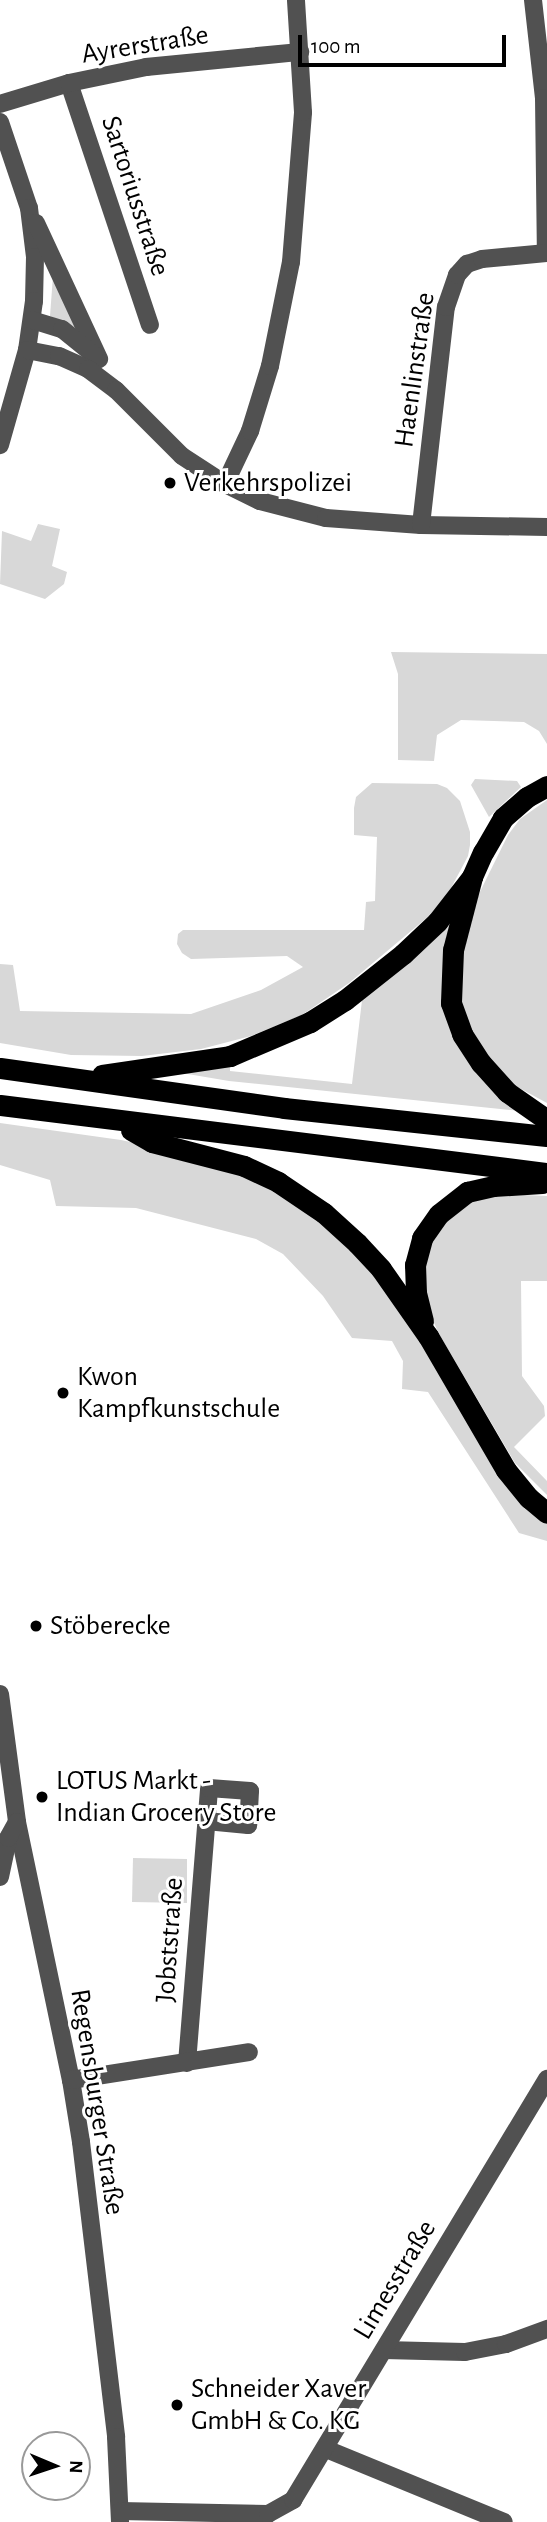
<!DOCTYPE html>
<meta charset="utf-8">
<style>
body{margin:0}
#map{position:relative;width:547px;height:2522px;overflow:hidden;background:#fff;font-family:"Alegreya Sans",sans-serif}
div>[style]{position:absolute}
.green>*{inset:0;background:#d8d8d8}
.minor>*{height:18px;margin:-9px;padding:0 9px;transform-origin:9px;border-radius:9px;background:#515151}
.highway>*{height:21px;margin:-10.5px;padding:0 10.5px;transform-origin:10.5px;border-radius:10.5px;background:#000}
.dots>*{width:19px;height:19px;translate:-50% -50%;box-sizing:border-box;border:4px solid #fff;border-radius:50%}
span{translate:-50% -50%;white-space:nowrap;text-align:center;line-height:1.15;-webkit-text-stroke:6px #fff;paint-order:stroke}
.street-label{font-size:28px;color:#000}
.poi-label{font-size:28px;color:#000}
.left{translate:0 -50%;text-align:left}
.north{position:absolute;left:21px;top:2431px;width:70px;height:70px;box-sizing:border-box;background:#fff;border:2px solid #999;border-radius:50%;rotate:92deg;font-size:19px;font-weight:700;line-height:28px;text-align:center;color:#000}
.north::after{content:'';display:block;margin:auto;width:24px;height:32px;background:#000;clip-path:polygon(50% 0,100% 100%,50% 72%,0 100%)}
.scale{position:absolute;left:298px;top:35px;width:208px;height:32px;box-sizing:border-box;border:4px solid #000;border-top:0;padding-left:9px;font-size:21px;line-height:24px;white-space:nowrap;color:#000;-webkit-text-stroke:5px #fff;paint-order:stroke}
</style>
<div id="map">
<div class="green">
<div style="clip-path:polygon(53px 276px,77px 329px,50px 316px)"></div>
<div style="clip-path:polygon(38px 524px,60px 529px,52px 566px,67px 572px,64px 584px,45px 599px,0 584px,2px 531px,31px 541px)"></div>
<div style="clip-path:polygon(391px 652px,547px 654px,547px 744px,539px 731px,524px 722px,461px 720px,437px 735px,434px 761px,398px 760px,398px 674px)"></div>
<div style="clip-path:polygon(475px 779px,517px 781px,521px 787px,489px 817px,471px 785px)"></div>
<div style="clip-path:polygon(372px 783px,437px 784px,447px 788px,460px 801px,470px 832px,470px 845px,468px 856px,442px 905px,349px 983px,302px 1015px,251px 1036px,201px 1049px,142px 1056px,71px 1055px,0 1043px,0 964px,13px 965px,20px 1011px,191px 1014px,261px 990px,303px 967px,287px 956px,191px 959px,182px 953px,177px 944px,178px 934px,183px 930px,364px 930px,366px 902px,375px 901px,377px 837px,354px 835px,354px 808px,356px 797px)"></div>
<div style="clip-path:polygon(547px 800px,547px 1103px,510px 1083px,476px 1042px,460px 1003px,461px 958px,473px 906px,508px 835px,520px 819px)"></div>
<div style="clip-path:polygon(455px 913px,443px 985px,520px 1111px,229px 1081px,170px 1071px,230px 1060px,230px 1071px,352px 1084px,363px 992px)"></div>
<div style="clip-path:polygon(0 1123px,121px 1140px,177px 1152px,215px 1163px,293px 1200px,357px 1251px,547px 1522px,547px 1541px,519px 1533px,428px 1392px,402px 1389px,403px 1361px,392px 1341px,352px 1338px,323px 1296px,283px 1254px,256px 1239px,136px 1208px,56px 1206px,50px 1180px,0 1165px)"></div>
<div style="clip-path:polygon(524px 1195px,547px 1196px,547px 1281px,521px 1281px,522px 1376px,544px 1406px,545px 1416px,514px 1447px,547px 1481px,547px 1495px,515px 1463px,438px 1332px,424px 1299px,425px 1256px,448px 1214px,479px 1197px)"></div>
<div style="clip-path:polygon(133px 1858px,187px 1859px,187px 1903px,132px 1902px)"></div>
</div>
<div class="minor">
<div style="left:533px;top:0;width:99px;rotate:83.6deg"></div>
<div style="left:544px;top:98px;width:155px;rotate:89.3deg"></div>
<div style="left:69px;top:83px;width:255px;rotate:71.5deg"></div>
<div style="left:0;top:104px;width:72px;rotate:-16.9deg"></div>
<div style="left:69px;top:83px;width:79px;rotate:-11.7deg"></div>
<div style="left:146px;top:67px;width:155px;rotate:-5.6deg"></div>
<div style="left:0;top:122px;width:91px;rotate:71.4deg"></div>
<div style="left:29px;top:208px;width:49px;rotate:83deg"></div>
<div style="left:35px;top:257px;width:44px;rotate:91.3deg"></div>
<div style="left:34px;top:301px;width:49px;rotate:98.1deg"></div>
<div style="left:27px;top:350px;width:99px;rotate:105.9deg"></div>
<div style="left:36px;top:223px;width:150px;rotate:65.1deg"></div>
<div style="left:32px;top:320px;width:31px;rotate:17deg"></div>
<div style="left:62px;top:329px;width:41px;rotate:39.1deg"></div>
<div style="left:27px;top:350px;width:33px;rotate:11deg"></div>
<div style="left:59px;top:356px;width:32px;rotate:24deg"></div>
<div style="left:88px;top:369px;width:35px;rotate:37deg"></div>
<div style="left:116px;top:390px;width:93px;rotate:45deg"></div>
<div style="left:182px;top:456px;width:51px;rotate:33.1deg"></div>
<div style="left:225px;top:484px;width:39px;rotate:26deg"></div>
<div style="left:260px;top:501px;width:68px;rotate:14.4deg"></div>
<div style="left:326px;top:518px;width:95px;rotate:4.2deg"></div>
<div style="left:421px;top:525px;width:126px;rotate:0.9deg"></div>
<div style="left:225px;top:484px;width:59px;rotate:-64.7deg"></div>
<div style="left:250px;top:431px;width:68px;rotate:-72.9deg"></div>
<div style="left:270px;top:366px;width:106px;rotate:-78.6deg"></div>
<div style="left:291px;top:262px;width:150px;rotate:-85.4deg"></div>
<div style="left:303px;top:112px;width:112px;rotate:-93.6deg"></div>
<div style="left:421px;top:525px;width:219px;rotate:-83.5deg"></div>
<div style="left:446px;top:307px;width:34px;rotate:-71deg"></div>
<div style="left:457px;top:275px;width:15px;rotate:-48deg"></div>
<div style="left:467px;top:264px;width:16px;rotate:-18deg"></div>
<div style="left:482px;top:259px;width:65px;rotate:-5.3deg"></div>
<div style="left:0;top:1694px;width:129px;rotate:82.4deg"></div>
<div style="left:17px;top:1822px;width:264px;rotate:78.2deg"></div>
<div style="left:71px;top:2080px;width:63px;rotate:80.8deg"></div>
<div style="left:81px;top:2142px;width:297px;rotate:83.2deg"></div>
<div style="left:116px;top:2437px;width:85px;rotate:87.3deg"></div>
<div style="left:0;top:1877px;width:40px;rotate:-78deg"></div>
<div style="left:8px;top:1838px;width:18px;rotate:-61deg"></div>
<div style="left:187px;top:2063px;width:276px;rotate:-85.4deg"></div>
<div style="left:209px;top:1788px;width:41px;rotate:4.2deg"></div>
<div style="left:250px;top:1791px;width:34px;rotate:93deg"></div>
<div style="left:248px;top:1825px;width:42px;rotate:-174.6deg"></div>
<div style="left:71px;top:2080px;width:180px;rotate:-8.9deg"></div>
<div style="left:384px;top:2350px;width:81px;rotate:1.4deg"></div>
<div style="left:465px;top:2352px;width:42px;rotate:-11deg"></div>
<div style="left:506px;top:2344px;width:44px;rotate:-20.1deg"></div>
<div style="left:326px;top:2449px;width:192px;rotate:22.3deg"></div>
<div style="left:120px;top:2511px;width:148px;rotate:1.2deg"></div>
<div style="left:268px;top:2514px;width:29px;rotate:-29deg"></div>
<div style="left:293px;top:2500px;width:492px;rotate:-58.9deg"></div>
</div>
<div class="highway">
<div style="left:547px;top:786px;width:23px;rotate:151deg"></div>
<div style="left:527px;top:797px;width:32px;rotate:139deg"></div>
<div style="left:503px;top:818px;width:39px;rotate:120deg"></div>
<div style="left:483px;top:852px;width:27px;rotate:114deg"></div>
<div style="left:472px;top:877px;width:75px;rotate:104.6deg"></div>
<div style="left:453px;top:950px;width:53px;rotate:92.2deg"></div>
<div style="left:451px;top:1003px;width:33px;rotate:70deg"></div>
<div style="left:462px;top:1034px;width:35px;rotate:57deg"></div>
<div style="left:481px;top:1063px;width:39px;rotate:48deg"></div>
<div style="left:507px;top:1092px;width:49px;rotate:35deg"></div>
<div style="left:0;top:1068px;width:287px;rotate:8deg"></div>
<div style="left:284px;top:1108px;width:264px;rotate:6.1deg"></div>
<div style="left:102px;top:1075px;width:129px;rotate:-8.4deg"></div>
<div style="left:230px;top:1056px;width:87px;rotate:-23deg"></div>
<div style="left:310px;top:1022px;width:41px;rotate:-32.2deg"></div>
<div style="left:345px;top:1000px;width:74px;rotate:-38.4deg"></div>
<div style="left:403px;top:954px;width:47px;rotate:-43.3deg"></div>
<div style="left:437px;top:922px;width:57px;rotate:-52.1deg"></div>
<div style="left:0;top:1105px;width:551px;rotate:7.09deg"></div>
<div style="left:131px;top:1130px;width:24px;rotate:30deg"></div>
<div style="left:152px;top:1142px;width:95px;rotate:14.6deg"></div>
<div style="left:244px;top:1166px;width:38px;rotate:25deg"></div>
<div style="left:278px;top:1182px;width:55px;rotate:34deg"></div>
<div style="left:324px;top:1213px;width:45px;rotate:42.3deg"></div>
<div style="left:357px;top:1243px;width:35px;rotate:47deg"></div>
<div style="left:381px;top:1269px;width:82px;rotate:55deg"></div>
<div style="left:428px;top:1336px;width:155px;rotate:59.8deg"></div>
<div style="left:506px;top:1470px;width:36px;rotate:51deg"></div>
<div style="left:529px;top:1498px;width:23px;rotate:40deg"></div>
<div style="left:423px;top:1321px;width:29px;rotate:-104deg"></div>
<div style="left:416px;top:1293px;width:28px;rotate:-92deg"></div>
<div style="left:415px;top:1265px;width:28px;rotate:-75deg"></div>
<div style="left:422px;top:1238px;width:29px;rotate:-55deg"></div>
<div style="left:439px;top:1214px;width:36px;rotate:-38deg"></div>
<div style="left:467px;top:1192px;width:27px;rotate:-13deg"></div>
<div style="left:493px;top:1186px;width:49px;rotate:-3.5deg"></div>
</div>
<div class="dots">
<div style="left:170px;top:483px;background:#000"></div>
<div style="left:63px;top:1393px;background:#000"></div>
<div style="left:36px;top:1626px;background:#000"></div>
<div style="left:42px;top:1797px;background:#000"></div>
<div style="left:177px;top:2405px;background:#000"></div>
</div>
<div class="street-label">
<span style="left:145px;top:45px;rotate:-9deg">Ayrerstraße</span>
<span style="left:135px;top:196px;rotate:72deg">Sartoriusstraße</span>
<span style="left:415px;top:370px;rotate:-82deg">Haenlinstraße</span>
<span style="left:170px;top:1940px;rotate:-86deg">Jobststraße</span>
<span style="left:97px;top:2102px;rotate:81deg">Regensburger Straße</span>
<span style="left:395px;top:2280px;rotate:-59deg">Limesstraße</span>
</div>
<div class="poi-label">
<span class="left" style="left:184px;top:483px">Verkehrspolizei</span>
<span class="left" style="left:77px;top:1393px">Kwon<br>Kampfkunstschule</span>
<span class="left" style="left:50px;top:1626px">Stöberecke</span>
<span class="left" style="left:56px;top:1797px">LOTUS Markt -<br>Indian Grocery Store</span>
<span class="left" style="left:191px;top:2405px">Schneider Xaver<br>GmbH &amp; Co. KG</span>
</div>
<div class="north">N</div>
<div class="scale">100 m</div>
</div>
